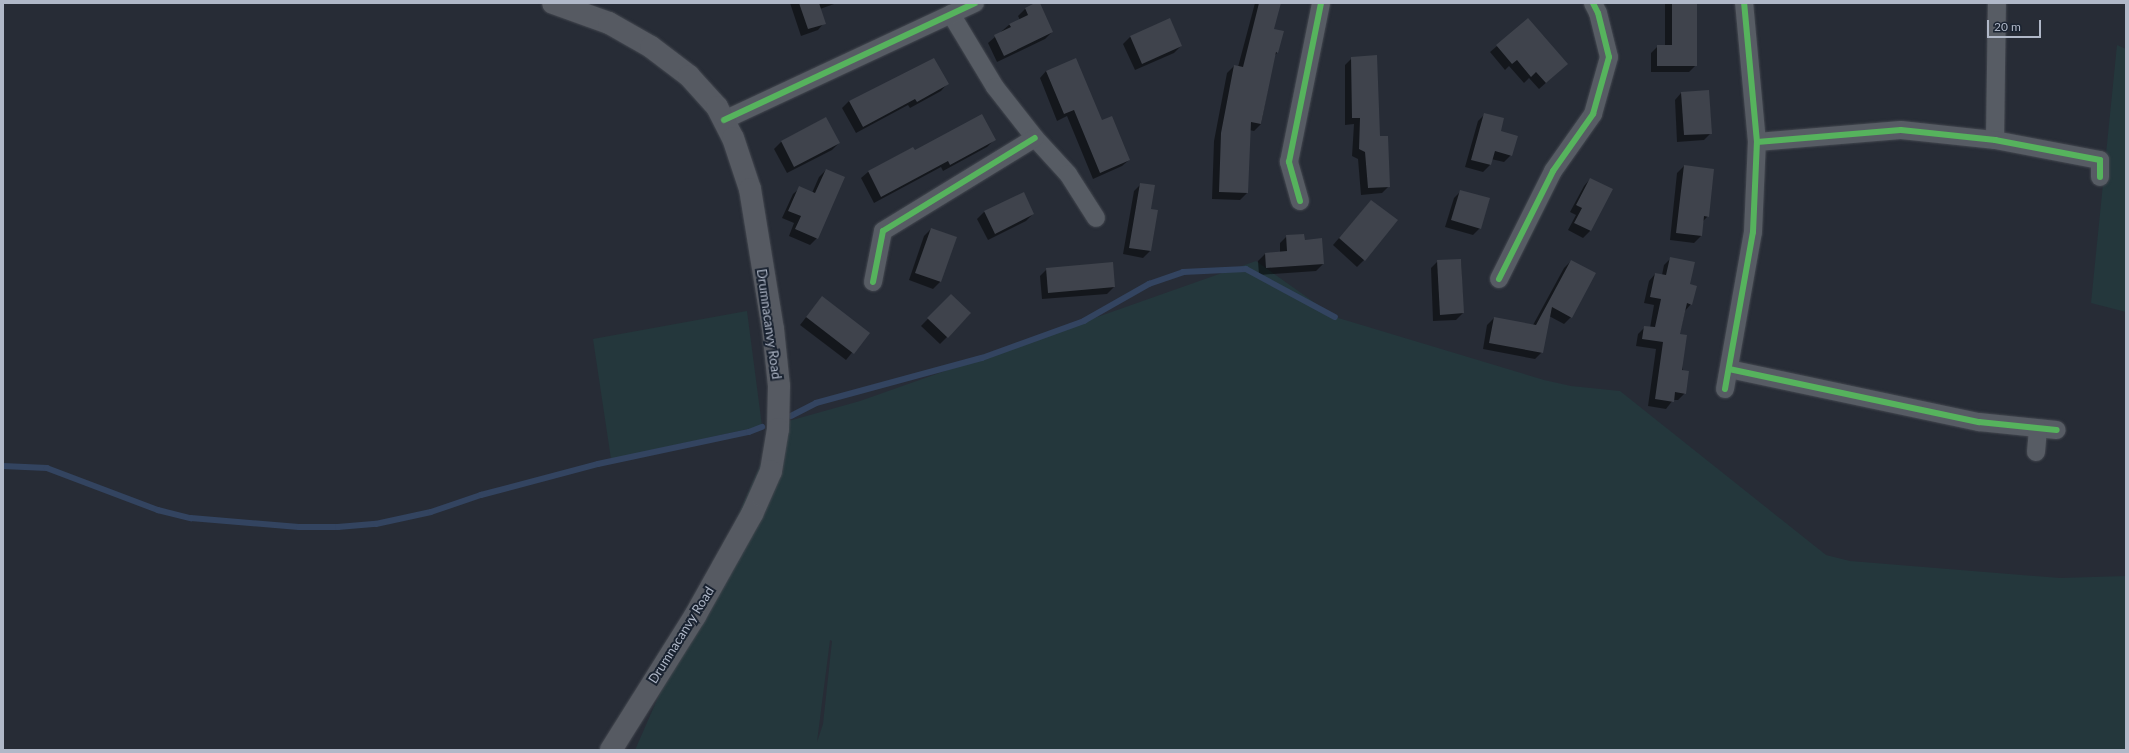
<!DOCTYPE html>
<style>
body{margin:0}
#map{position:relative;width:2129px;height:753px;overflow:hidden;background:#272c36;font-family:Lato,sans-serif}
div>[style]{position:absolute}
.green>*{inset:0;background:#24373c}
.shadow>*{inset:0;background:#0007}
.stream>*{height:5.5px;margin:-2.75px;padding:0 2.75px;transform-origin:2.75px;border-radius:2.75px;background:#334460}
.building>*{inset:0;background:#3f434c}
.roads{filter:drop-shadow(0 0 1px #43474f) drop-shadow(0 0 1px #43474f)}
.street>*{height:18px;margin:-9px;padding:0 9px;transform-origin:9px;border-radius:9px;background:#575c64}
.secondary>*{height:22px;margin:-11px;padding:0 11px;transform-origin:11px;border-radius:11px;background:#565a62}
.cycleway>*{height:6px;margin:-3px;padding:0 3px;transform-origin:3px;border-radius:3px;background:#56b35d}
span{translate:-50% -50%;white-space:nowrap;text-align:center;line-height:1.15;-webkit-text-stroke:4px #1a2331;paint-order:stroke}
.street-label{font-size:13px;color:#b0b8c8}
.frame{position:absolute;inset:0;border:4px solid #b0b8c8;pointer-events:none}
.scale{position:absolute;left:1987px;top:20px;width:54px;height:18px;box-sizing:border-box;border:2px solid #b0b8c8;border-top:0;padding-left:5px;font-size:12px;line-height:14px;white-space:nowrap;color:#b0b8c8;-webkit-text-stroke:3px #1a2331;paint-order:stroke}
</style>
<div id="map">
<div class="green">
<div style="clip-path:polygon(2117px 45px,2126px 49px,2126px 312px,2091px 303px)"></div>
<div style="clip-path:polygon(evenodd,1256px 261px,1335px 317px,1544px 380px,1571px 386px,1620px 391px,1826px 555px,1850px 561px,2060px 578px,2126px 576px,2126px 750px,635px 750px,778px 424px,860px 401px,1256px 261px,830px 640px,832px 641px,823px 724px,817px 742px,830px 640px)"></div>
<div style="clip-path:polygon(747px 311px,762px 426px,611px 459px,593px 339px)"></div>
</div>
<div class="shadow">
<div style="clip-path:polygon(790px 3px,837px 3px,820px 9px,824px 23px,818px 30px,801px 36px)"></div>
<div style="clip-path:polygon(1039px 3px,1052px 32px,1045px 39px,997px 62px,988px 43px,1010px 24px,1020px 20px,1018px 16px,1025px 9px)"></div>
<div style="clip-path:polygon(1255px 3px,1280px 3px,1272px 29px,1277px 53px,1274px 56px,1261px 124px,1254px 131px,1249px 130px,1247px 193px,1240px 200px,1212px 199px,1214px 141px,1227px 73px,1234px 66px,1238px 67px)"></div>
<div style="clip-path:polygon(1665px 3px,1696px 3px,1696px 65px,1689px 72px,1651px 72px,1651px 53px,1658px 46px,1665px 46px)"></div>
<div style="clip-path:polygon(1169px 20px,1181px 46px,1174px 53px,1135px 70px,1123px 44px,1130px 37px)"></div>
<div style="clip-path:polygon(1497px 46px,1567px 64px,1539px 89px,1529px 78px,1524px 83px,1509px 66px,1505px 70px,1490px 52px)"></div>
<div style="clip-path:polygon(1352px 58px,1379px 137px,1389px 186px,1382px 193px,1361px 195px,1358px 159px,1352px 156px,1354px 124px,1345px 125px,1345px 65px)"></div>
<div style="clip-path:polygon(1046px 71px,1101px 122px,1129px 160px,1122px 166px,1093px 179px,1067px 116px,1057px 121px,1040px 78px)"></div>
<div style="clip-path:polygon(947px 84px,941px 91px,910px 108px,908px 105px,856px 133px,842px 108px,849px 101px)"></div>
<div style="clip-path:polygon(1681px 93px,1711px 133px,1704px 140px,1677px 142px,1675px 100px)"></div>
<div style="clip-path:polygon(1485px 114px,1500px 131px,1511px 155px,1504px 162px,1491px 159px,1490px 165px,1483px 172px,1465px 167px,1478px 121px)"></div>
<div style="clip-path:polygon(825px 118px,839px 143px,832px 150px,787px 173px,774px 149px,781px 142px)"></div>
<div style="clip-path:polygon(994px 140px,987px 147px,943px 171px,941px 167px,874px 203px,861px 178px,868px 172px,912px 148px,914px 151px)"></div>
<div style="clip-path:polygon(1684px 166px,1708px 216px,1702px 222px,1701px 236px,1694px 243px,1670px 240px,1677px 173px)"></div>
<div style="clip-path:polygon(826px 170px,817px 238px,810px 245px,789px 236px,794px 223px,782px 218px,793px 194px,800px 188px,812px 193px,819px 177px)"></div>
<div style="clip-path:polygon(1590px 179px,1611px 189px,1590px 231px,1583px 238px,1568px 230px,1576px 215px,1570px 212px,1584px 186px)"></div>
<div style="clip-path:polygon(1141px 184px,1149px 210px,1157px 211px,1150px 251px,1143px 258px,1123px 254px,1134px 191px)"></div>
<div style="clip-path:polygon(1461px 191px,1480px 228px,1473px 235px,1445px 227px,1454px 198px)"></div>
<div style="clip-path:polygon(1023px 193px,1033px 214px,1026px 221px,988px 240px,977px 219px,984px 212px)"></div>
<div style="clip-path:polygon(1371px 201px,1364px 260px,1357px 267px,1333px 245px)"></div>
<div style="clip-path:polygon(931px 229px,956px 237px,940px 282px,933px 289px,909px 280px,924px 236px)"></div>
<div style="clip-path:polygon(1287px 236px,1304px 241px,1323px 264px,1316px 271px,1259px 275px,1258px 261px,1265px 254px,1280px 253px,1280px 243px)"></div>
<div style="clip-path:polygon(1671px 258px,1689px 285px,1691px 304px,1685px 311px,1679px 335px,1685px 393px,1678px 400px,1673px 400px,1666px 409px,1648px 406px,1656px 349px,1636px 346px,1638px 334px,1645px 327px,1650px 328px,1654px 305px,1644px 303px,1649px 281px,1655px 274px,1662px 275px,1664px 265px)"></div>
<div style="clip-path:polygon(1461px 260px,1463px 313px,1456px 320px,1433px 321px,1431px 268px,1438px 261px)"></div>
<div style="clip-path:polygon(1571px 261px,1571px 317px,1564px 324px,1549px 316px,1542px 352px,1535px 359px,1483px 349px,1487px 325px,1494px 318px,1533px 325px,1564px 268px)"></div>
<div style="clip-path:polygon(1047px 269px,1114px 287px,1107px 294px,1042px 299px,1040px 276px)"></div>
<div style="clip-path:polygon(951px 295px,970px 314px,940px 344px,921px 326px)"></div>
<div style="clip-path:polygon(822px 297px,868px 333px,846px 360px,800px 325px)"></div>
</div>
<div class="stream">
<div style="left:791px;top:416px;width:28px;rotate:-27deg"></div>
<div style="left:816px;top:403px;width:172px;rotate:-15.2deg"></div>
<div style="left:982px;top:358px;width:109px;rotate:-19.9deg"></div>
<div style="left:1084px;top:321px;width:75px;rotate:-29.6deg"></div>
<div style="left:1149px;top:284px;width:36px;rotate:-19deg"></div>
<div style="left:1183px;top:272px;width:63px;rotate:-2.7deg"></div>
<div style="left:1246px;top:269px;width:101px;rotate:28.3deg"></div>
<div style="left:3px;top:466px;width:44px;rotate:2.6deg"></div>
<div style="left:47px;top:468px;width:119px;rotate:20.7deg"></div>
<div style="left:158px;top:510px;width:34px;rotate:14deg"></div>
<div style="left:191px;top:518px;width:108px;rotate:4.8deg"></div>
<div style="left:299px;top:527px;width:39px"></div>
<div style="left:338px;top:527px;width:38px;rotate:-5deg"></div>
<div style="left:376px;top:524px;width:56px;rotate:-12.3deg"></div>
<div style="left:431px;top:512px;width:53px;rotate:-18.8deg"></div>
<div style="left:481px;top:495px;width:121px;rotate:-14.8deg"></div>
<div style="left:598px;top:464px;width:154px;rotate:-12deg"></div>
<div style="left:749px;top:432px;width:14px;rotate:-21deg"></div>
</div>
<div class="building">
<div style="clip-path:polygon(799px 3px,819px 3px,826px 24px,808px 29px)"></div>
<div style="clip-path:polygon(1035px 3px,1040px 3px,1053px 32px,1004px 56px,994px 35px,1011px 27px,1009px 24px,1028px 15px,1025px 8px)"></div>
<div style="clip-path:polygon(1259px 3px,1281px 3px,1274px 29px,1284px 31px,1278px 53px,1276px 52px,1261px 124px,1251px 122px,1248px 193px,1219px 192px,1221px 133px,1234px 65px,1243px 67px)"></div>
<div style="clip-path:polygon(1672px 3px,1697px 3px,1697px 66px,1657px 66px,1657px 45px,1672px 45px)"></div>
<div style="clip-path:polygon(1170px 18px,1182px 46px,1142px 64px,1130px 36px)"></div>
<div style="clip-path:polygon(1528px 18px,1568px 64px,1546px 83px,1536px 72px,1531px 77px,1517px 60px,1512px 64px,1496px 45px)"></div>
<div style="clip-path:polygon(1377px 55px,1380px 136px,1388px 136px,1390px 187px,1368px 188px,1365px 152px,1359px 149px,1360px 118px,1352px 118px,1351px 57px)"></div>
<div style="clip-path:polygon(934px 58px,949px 84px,917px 102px,915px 99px,863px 127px,849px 101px)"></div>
<div style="clip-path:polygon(1076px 58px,1102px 120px,1112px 116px,1130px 160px,1100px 173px,1074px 110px,1064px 114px,1046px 71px)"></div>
<div style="clip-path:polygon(1709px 90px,1712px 134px,1684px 135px,1681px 92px)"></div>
<div style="clip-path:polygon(1484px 113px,1504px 118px,1501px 131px,1518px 136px,1512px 156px,1495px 151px,1491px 165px,1471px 160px)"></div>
<div style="clip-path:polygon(982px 114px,996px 140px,950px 165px,948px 161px,881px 197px,868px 171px,913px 147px,915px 150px)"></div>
<div style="clip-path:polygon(826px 117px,840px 143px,794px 167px,781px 141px)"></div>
<div style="clip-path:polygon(1684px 165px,1714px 169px,1709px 217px,1704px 216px,1702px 236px,1676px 233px)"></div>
<div style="clip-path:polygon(826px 169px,845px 177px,818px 239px,795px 229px,801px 216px,788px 211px,799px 186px,815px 193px)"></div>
<div style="clip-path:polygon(1590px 178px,1613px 189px,1591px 231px,1574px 223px,1582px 208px,1576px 205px)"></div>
<div style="clip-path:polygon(1140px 183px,1155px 185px,1151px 209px,1158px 210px,1151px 251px,1129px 248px)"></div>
<div style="clip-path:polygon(1460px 190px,1490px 198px,1481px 229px,1451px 220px)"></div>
<div style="clip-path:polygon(1024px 192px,1034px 214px,995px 234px,984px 211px)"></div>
<div style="clip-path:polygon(1371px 200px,1398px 220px,1365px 261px,1339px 238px)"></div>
<div style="clip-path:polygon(931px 228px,957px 237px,941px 282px,915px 273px)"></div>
<div style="clip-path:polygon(1304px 234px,1305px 240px,1322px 238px,1324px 264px,1266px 268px,1265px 253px,1287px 251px,1286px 235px)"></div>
<div style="clip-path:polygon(1670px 257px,1695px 262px,1690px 284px,1697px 286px,1692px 305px,1687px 303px,1680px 334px,1687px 335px,1682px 370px,1689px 371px,1686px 394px,1675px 392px,1674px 402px,1655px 399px,1663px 342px,1642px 339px,1644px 326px,1655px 327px,1661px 299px,1650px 297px,1655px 273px,1666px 275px)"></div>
<div style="clip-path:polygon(1461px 259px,1464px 313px,1440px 315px,1437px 260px)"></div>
<div style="clip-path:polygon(1571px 260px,1596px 273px,1572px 318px,1552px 307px,1543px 353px,1489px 343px,1494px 317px,1536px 325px)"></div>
<div style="clip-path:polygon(1113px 262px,1115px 287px,1048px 293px,1046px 268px)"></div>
<div style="clip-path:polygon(951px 294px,971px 313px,948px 338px,927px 318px)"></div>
<div style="clip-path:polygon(822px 296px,870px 333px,854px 354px,806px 317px)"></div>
</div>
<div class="roads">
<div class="street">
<div style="left:951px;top:14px;width:85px;rotate:58.9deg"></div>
<div style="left:995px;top:87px;width:65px;rotate:51.9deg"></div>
<div style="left:1035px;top:138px;width:49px;rotate:47.5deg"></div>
<div style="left:1068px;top:174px;width:52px;rotate:57.5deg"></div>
<div style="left:724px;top:120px;width:277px;rotate:-25deg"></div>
<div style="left:1995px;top:140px;width:137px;rotate:-89.2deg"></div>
<div style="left:1757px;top:142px;width:144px;rotate:-4.8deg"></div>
<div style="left:1901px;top:130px;width:95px;rotate:6.1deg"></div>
<div style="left:1995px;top:140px;width:107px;rotate:10.8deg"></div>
<div style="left:2100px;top:160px;width:17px;rotate:90deg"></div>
<div style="left:1300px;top:201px;width:41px;rotate:-105.8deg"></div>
<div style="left:1289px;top:162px;width:162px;rotate:-78.6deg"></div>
<div style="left:1499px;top:279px;width:121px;rotate:-63.4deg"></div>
<div style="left:1553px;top:171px;width:70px;rotate:-54.9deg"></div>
<div style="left:1593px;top:114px;width:59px;rotate:-74.3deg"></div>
<div style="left:1609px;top:57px;width:45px;rotate:-104deg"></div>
<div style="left:1598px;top:13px;width:11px;rotate:-117deg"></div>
<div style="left:873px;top:282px;width:52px;rotate:-78.9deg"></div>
<div style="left:883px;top:231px;width:178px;rotate:-31.5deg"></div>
<div style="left:1729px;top:369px;width:256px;rotate:12deg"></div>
<div style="left:1979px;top:422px;width:78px;rotate:5.9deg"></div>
<div style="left:1725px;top:389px;width:159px;rotate:-79.9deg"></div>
<div style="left:1753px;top:232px;width:90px;rotate:-87.5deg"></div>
<div style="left:1757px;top:142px;width:140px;rotate:-95.3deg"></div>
<div style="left:2036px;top:452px;width:23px;rotate:-85deg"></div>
</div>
<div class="secondary">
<div style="left:553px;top:3px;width:59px;rotate:19.7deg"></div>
<div style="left:609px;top:23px;width:48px;rotate:29.7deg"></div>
<div style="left:651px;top:47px;width:48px;rotate:37.3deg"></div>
<div style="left:689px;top:76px;width:42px;rotate:47.9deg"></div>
<div style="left:717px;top:107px;width:35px;rotate:63deg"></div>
<div style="left:733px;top:138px;width:54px;rotate:71.6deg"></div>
<div style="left:750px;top:189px;width:142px;rotate:80.7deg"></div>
<div style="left:773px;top:329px;width:57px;rotate:84deg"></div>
<div style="left:779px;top:386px;width:43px;rotate:91.3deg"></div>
<div style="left:778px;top:429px;width:43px;rotate:99.5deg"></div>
<div style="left:771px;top:471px;width:47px;rotate:113.8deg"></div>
<div style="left:752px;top:514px;width:117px;rotate:119.2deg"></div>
<div style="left:695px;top:616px;width:158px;rotate:122.1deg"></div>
</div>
</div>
<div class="cycleway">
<div style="left:724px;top:120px;width:277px;rotate:-25deg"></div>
<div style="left:1757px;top:142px;width:144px;rotate:-4.8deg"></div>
<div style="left:1901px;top:130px;width:95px;rotate:6.1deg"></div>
<div style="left:1995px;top:140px;width:107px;rotate:10.8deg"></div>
<div style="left:2100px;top:160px;width:17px;rotate:90deg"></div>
<div style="left:1300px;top:201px;width:41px;rotate:-105.8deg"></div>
<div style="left:1289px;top:162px;width:162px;rotate:-78.6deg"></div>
<div style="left:1499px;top:279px;width:121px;rotate:-63.4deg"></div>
<div style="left:1553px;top:171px;width:70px;rotate:-54.9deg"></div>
<div style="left:1593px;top:114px;width:59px;rotate:-74.3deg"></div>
<div style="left:1609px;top:57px;width:45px;rotate:-104deg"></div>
<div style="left:1598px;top:13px;width:11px;rotate:-117deg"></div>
<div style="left:873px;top:282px;width:52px;rotate:-78.9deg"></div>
<div style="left:883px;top:231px;width:178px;rotate:-31.5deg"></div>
<div style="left:1729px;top:369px;width:256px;rotate:12deg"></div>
<div style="left:1979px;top:422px;width:78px;rotate:5.9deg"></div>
<div style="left:1725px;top:389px;width:159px;rotate:-79.9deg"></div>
<div style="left:1753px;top:232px;width:90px;rotate:-87.5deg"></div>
<div style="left:1757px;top:142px;width:140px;rotate:-95.3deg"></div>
</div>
<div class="street-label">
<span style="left:769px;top:324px;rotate:82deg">Drumnacanvy Road</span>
<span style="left:681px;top:635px;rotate:-58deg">Drumnacanvy Road</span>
</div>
<div class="frame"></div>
<div class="scale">20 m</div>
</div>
